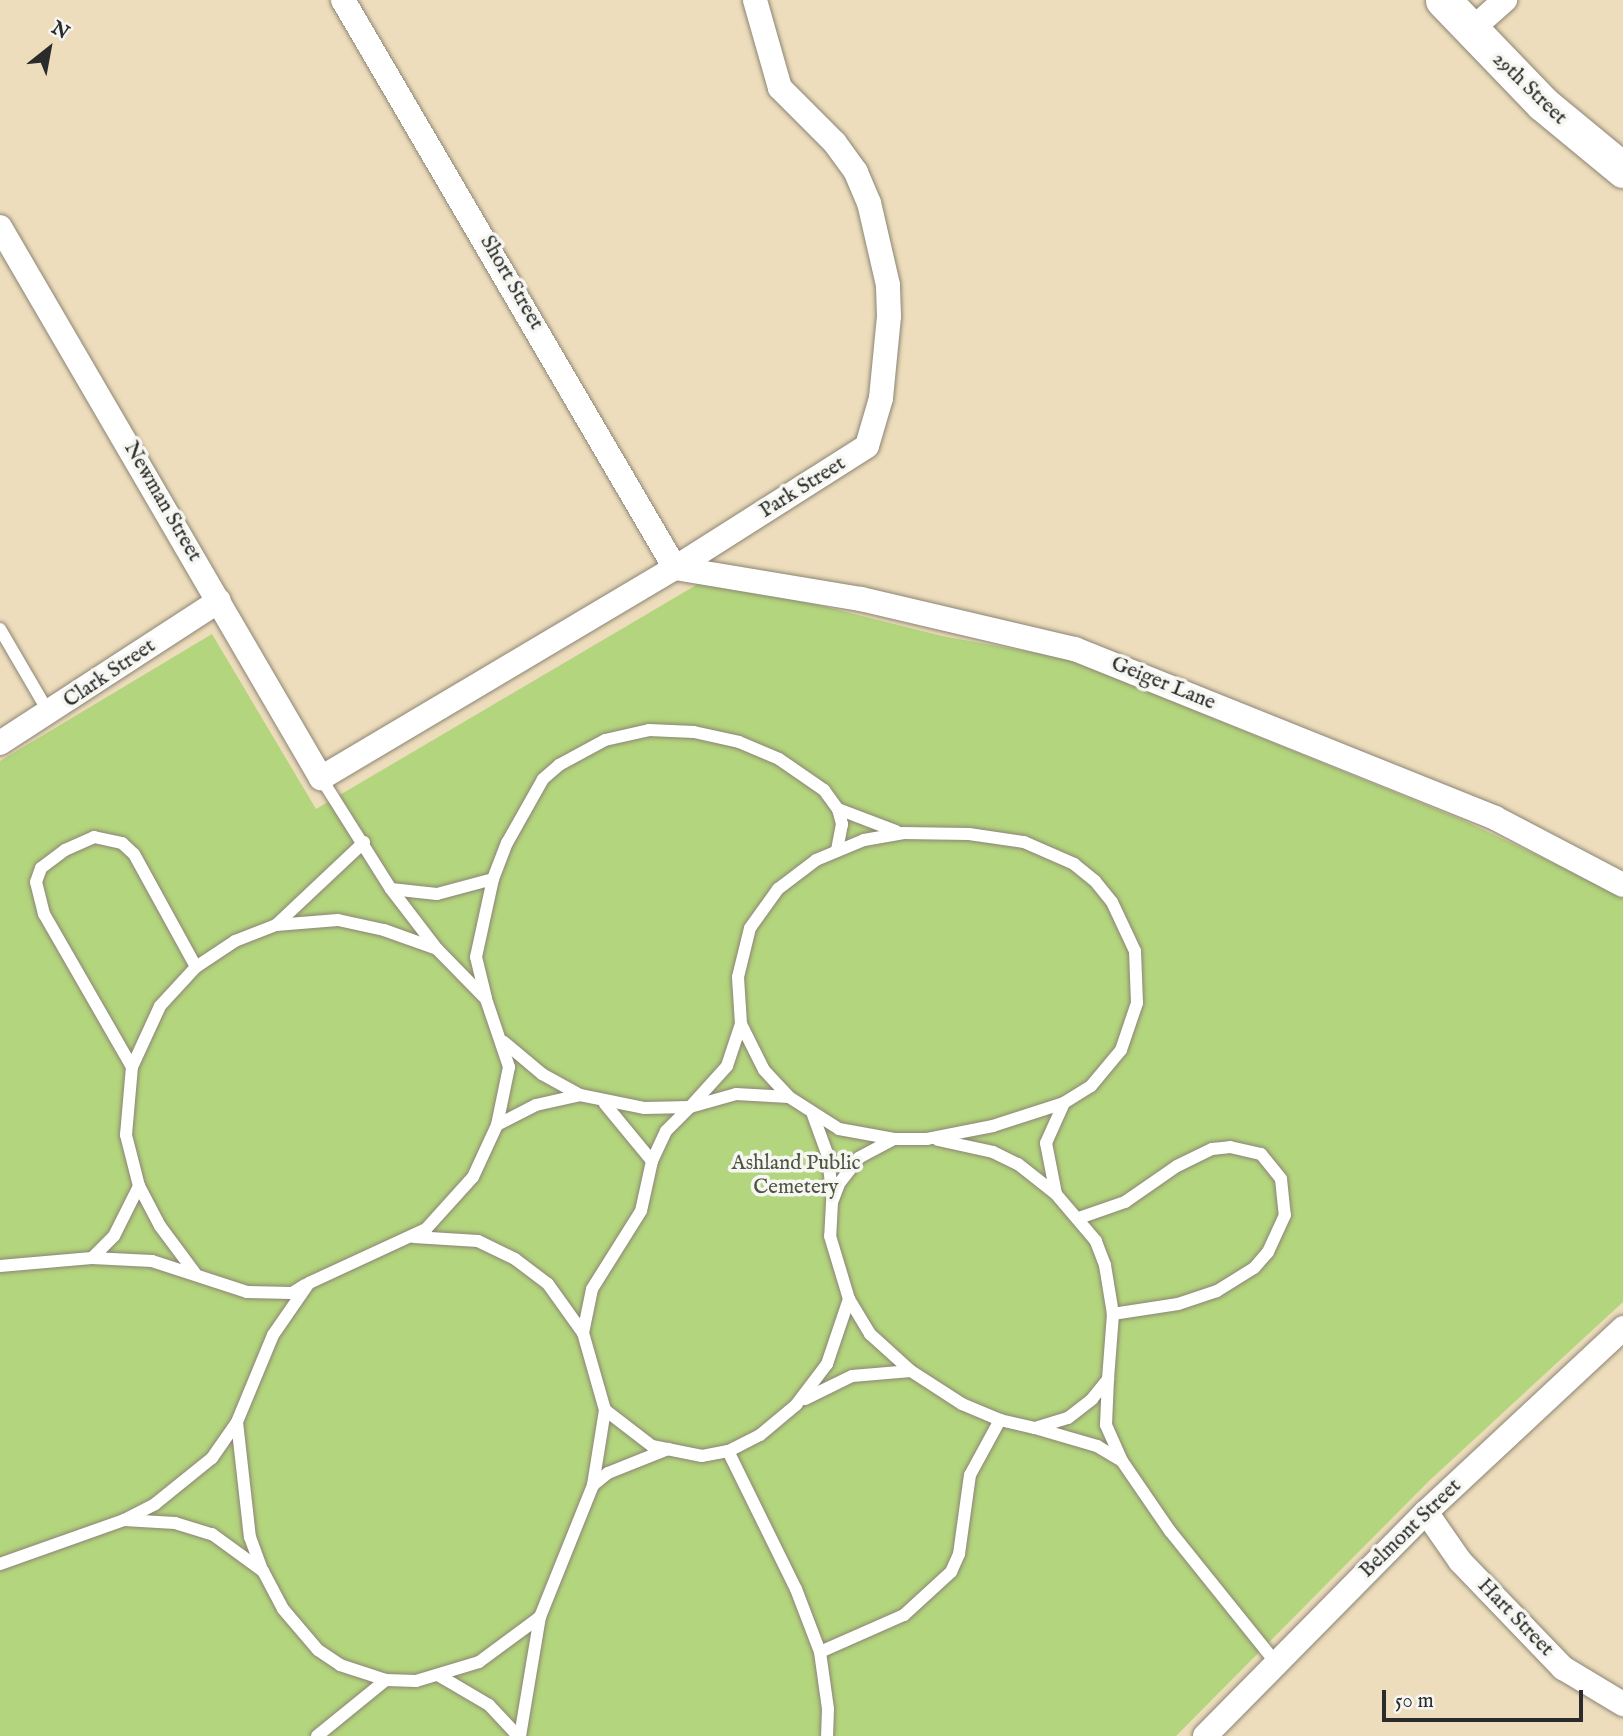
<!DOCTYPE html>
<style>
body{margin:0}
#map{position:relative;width:1623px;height:1736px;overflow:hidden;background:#edddbc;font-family:"IM FELL English",serif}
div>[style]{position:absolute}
.green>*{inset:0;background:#b3d57d}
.roads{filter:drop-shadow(0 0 2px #8c8474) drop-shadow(0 0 2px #8c8474)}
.lane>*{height:12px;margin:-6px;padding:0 6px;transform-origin:6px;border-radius:6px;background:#fff}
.street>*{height:24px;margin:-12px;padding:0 12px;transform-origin:12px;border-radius:12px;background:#fff}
.secondary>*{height:35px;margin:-17.5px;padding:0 17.5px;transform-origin:17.5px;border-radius:17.5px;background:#fff}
span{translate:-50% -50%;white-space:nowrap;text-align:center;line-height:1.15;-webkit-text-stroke:7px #f6f6f2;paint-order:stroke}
.street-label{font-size:21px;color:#2b2b2b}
.park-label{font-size:21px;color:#4d5640}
.north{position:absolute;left:14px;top:14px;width:70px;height:70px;-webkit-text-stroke:5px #f6f6f2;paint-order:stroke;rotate:31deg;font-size:19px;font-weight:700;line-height:28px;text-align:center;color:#2b2b2b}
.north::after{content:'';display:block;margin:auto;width:24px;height:32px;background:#2b2b2b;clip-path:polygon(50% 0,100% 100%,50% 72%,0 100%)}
.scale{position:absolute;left:1382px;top:1690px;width:201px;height:32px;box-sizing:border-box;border:4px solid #2b2b2b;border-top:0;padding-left:9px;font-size:21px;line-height:24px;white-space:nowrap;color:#2b2b2b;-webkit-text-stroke:5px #f6f6f2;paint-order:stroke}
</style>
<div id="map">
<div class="green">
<div style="clip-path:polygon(698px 584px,766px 592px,942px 636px,1068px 659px,1465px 821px,1623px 896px,1623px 1302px,1429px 1481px,1176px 1736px,0 1736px,0 761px,212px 634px,316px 809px)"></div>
</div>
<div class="roads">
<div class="lane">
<div style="left:0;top:629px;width:97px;rotate:59.7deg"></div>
<div style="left:321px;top:778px;width:131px;rotate:57.8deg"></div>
<div style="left:391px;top:889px;width:46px;rotate:6.2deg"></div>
<div style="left:437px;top:894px;width:58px;rotate:-15deg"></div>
<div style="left:493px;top:879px;width:39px;rotate:-69deg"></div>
<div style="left:507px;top:843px;width:73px;rotate:-60.6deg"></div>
<div style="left:543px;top:779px;width:21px;rotate:-41deg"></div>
<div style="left:559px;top:765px;width:52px;rotate:-28.5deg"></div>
<div style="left:605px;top:740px;width:45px;rotate:-12.8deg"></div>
<div style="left:649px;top:730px;width:45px;rotate:2.5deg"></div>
<div style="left:694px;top:732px;width:46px;rotate:12.5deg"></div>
<div style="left:739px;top:742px;width:43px;rotate:23deg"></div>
<div style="left:779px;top:759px;width:55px;rotate:34.6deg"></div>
<div style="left:824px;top:790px;width:24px;rotate:54deg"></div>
<div style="left:838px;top:809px;width:16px;rotate:75deg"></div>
<div style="left:842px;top:824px;width:26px;rotate:101deg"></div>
<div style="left:838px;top:809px;width:62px;rotate:20.8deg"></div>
<div style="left:391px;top:889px;width:76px;rotate:52.5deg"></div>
<div style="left:437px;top:949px;width:70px;rotate:45.6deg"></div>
<div style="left:486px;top:999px;width:72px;rotate:71.3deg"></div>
<div style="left:509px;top:1067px;width:59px;rotate:101.7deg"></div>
<div style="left:276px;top:925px;width:121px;rotate:-43.3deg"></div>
<div style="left:486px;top:998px;width:42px;rotate:-103.7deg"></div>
<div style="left:476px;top:957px;width:80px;rotate:-77.7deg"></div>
<div style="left:741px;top:1024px;width:51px;rotate:63.4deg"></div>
<div style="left:764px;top:1070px;width:37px;rotate:47deg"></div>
<div style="left:504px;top:1042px;width:50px;rotate:40.1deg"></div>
<div style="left:542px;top:1074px;width:43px;rotate:28.9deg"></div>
<div style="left:132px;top:1067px;width:67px;rotate:-65.3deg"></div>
<div style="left:160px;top:1006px;width:53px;rotate:-47.3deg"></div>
<div style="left:196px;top:967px;width:47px;rotate:-33.7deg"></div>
<div style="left:235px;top:941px;width:44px;rotate:-21.3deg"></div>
<div style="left:276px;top:925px;width:62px;rotate:-4.6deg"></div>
<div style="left:338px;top:920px;width:47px;rotate:12.3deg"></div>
<div style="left:384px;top:930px;width:56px;rotate:19.7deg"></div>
<div style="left:813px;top:1115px;width:44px;rotate:69.9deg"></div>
<div style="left:828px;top:1156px;width:39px;rotate:84deg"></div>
<div style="left:938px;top:1140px;width:56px;rotate:12.3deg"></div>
<div style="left:993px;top:1152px;width:28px;rotate:26deg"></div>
<div style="left:1018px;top:1164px;width:48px;rotate:38.3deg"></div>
<div style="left:652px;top:1161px;width:33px;rotate:-65deg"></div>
<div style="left:666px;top:1131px;width:34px;rotate:-45deg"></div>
<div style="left:690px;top:1107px;width:48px;rotate:-15.8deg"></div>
<div style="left:736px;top:1094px;width:53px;rotate:3.2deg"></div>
<div style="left:789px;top:1097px;width:59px;rotate:32.6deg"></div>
<div style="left:839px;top:1129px;width:56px;rotate:10.3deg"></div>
<div style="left:1079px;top:1218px;width:49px;rotate:-19.2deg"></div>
<div style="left:1125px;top:1202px;width:63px;rotate:-34.7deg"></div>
<div style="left:1177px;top:1166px;width:39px;rotate:-26deg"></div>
<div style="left:1212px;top:1149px;width:18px;rotate:-6deg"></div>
<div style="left:1230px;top:1147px;width:32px;rotate:13deg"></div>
<div style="left:1261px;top:1154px;width:32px;rotate:51deg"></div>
<div style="left:1281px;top:1179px;width:36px;rotate:84deg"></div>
<div style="left:1285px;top:1215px;width:41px;rotate:114.7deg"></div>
<div style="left:1268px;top:1252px;width:21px;rotate:131deg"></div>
<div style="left:1254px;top:1268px;width:44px;rotate:148.1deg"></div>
<div style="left:1217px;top:1291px;width:41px;rotate:161.6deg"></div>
<div style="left:1178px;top:1304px;width:66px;rotate:171.3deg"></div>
<div style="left:414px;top:1237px;width:64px;rotate:3.6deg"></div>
<div style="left:478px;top:1241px;width:41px;rotate:25.9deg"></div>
<div style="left:515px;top:1259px;width:41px;rotate:37.1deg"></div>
<div style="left:548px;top:1284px;width:60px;rotate:54.5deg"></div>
<div style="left:92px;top:1258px;width:31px;rotate:-45deg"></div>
<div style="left:114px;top:1236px;width:56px;rotate:-63.4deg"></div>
<div style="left:0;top:1266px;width:92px;rotate:-5deg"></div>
<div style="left:92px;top:1258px;width:60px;rotate:2.9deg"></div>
<div style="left:152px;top:1261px;width:100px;rotate:18.1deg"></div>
<div style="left:247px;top:1292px;width:45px;rotate:1.3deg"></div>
<div style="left:292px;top:1293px;width:15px;rotate:-32deg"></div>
<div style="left:195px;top:1273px;width:59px;rotate:-126.7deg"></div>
<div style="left:160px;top:1226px;width:45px;rotate:-117.7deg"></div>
<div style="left:139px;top:1186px;width:53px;rotate:-104.3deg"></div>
<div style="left:126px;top:1135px;width:68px;rotate:-85deg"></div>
<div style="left:132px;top:1067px;width:177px;rotate:-119.9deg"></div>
<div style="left:44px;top:914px;width:33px;rotate:-104deg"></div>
<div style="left:36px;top:882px;width:15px;rotate:-70deg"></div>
<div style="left:41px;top:868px;width:30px;rotate:-37deg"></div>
<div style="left:65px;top:850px;width:32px;rotate:-24deg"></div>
<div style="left:94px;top:837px;width:29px;rotate:12deg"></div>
<div style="left:122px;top:843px;width:16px;rotate:43deg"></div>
<div style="left:134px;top:854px;width:129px;rotate:61.2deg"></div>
<div style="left:849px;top:1299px;width:41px;rotate:59deg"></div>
<div style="left:870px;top:1334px;width:55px;rotate:42.1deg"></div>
<div style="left:911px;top:1371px;width:61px;rotate:32.9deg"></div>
<div style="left:962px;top:1404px;width:41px;rotate:22.8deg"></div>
<div style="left:1000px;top:1420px;width:36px;rotate:13deg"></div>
<div style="left:1035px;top:1428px;width:34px;rotate:-17deg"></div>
<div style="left:1068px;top:1418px;width:31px;rotate:-38deg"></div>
<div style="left:1092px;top:1399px;width:26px;rotate:-51deg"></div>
<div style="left:1108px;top:1379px;width:65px;rotate:-85.6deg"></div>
<div style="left:1113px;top:1314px;width:50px;rotate:-99.3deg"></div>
<div style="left:1105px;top:1265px;width:26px;rotate:-111deg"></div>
<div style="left:1096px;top:1241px;width:62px;rotate:-130.4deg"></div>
<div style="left:1056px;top:1194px;width:52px;rotate:-101.1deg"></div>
<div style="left:1046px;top:1143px;width:44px;rotate:-65.8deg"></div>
<div style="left:1108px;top:1379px;width:46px;rotate:92.5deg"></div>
<div style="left:1106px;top:1425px;width:39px;rotate:66deg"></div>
<div style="left:805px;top:1399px;width:52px;rotate:-26.1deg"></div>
<div style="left:852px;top:1376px;width:59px;rotate:-4.8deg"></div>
<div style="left:237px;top:1422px;width:116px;rotate:83.6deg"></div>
<div style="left:250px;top:1537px;width:35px;rotate:70deg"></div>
<div style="left:1035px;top:1428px;width:65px;rotate:16.2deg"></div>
<div style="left:1097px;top:1446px;width:29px;rotate:31deg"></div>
<div style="left:1122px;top:1461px;width:85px;rotate:55.6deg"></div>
<div style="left:1170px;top:1531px;width:169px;rotate:51.2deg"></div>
<div style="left:728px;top:1451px;width:154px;rotate:63.8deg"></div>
<div style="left:796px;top:1589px;width:67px;rotate:69.1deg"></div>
<div style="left:820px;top:1652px;width:58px;rotate:82deg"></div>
<div style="left:828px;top:1709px;width:27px;rotate:92deg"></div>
<div style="left:593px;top:1485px;width:76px;rotate:-80.9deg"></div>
<div style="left:124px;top:1520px;width:35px;rotate:-27deg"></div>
<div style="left:155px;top:1504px;width:73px;rotate:-38.9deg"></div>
<div style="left:212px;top:1458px;width:44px;rotate:-55.2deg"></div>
<div style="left:237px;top:1422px;width:94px;rotate:-67.5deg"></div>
<div style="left:273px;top:1335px;width:63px;rotate:-55.3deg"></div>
<div style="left:309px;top:1283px;width:129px;rotate:-24.8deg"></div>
<div style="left:426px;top:1229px;width:70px;rotate:-47.9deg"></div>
<div style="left:473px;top:1177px;width:57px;rotate:-65.2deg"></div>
<div style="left:497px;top:1125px;width:44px;rotate:-27.1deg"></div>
<div style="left:536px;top:1105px;width:45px;rotate:-12.8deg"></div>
<div style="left:580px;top:1095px;width:65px;rotate:11.5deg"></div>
<div style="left:644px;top:1108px;width:46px;rotate:-1.2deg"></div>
<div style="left:690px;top:1107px;width:55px;rotate:-47.9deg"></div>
<div style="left:727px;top:1066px;width:44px;rotate:-71.6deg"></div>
<div style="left:741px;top:1024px;width:47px;rotate:-93.7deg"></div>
<div style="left:738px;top:977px;width:50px;rotate:-76.2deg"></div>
<div style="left:750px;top:928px;width:48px;rotate:-54.3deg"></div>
<div style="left:778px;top:889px;width:48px;rotate:-37.3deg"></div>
<div style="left:816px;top:860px;width:52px;rotate:-22.6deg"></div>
<div style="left:864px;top:840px;width:39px;rotate:-10deg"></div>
<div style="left:902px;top:833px;width:67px;rotate:0.9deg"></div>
<div style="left:969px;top:834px;width:56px;rotate:8.3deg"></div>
<div style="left:1024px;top:842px;width:55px;rotate:23.7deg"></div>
<div style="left:1074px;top:864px;width:27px;rotate:39deg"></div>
<div style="left:1095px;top:881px;width:27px;rotate:51deg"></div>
<div style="left:1112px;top:902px;width:54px;rotate:64.9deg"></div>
<div style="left:1135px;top:951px;width:52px;rotate:87.8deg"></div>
<div style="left:1137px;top:1003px;width:50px;rotate:108.8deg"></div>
<div style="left:1121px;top:1050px;width:47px;rotate:129.8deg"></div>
<div style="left:1091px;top:1086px;width:32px;rotate:148deg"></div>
<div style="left:1064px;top:1103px;width:75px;rotate:162.1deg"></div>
<div style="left:993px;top:1126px;width:67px;rotate:168.9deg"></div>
<div style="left:927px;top:1139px;width:33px;rotate:180deg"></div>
<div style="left:894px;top:1139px;width:40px;rotate:152deg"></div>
<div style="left:859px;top:1158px;width:33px;rotate:128deg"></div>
<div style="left:839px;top:1184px;width:19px;rotate:111deg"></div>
<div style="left:832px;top:1202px;width:34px;rotate:93deg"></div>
<div style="left:830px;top:1236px;width:66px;rotate:73.2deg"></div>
<div style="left:849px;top:1299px;width:69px;rotate:108.7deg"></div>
<div style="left:827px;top:1364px;width:51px;rotate:127.1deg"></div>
<div style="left:796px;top:1405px;width:47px;rotate:140.2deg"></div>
<div style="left:760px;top:1435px;width:36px;rotate:153deg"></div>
<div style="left:728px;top:1451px;width:26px;rotate:169deg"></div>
<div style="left:702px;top:1456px;width:51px;rotate:-168.7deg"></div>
<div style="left:652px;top:1446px;width:59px;rotate:-142.5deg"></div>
<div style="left:605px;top:1410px;width:80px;rotate:-105.9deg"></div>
<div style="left:583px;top:1333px;width:45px;rotate:-78.4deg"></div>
<div style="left:592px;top:1289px;width:92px;rotate:-57.9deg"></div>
<div style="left:641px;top:1211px;width:51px;rotate:-77.6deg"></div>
<div style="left:652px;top:1161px;width:74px;rotate:-129.5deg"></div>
<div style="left:0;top:1564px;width:132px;rotate:-19.5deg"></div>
<div style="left:124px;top:1520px;width:51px;rotate:3.4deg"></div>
<div style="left:175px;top:1523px;width:39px;rotate:17deg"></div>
<div style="left:212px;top:1534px;width:63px;rotate:36deg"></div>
<div style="left:263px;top:1571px;width:43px;rotate:62.2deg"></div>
<div style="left:283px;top:1609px;width:54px;rotate:49.5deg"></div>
<div style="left:318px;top:1650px;width:27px;rotate:34deg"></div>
<div style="left:340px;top:1665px;width:48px;rotate:18.1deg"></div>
<div style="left:820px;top:1652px;width:92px;rotate:-23.8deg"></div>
<div style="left:904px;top:1615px;width:64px;rotate:-42.5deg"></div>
<div style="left:951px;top:1572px;width:20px;rotate:-66deg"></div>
<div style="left:959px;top:1554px;width:80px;rotate:-82.1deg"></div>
<div style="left:970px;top:1475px;width:63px;rotate:-61.4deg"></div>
<div style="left:438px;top:1675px;width:59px;rotate:30.5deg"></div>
<div style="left:489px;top:1705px;width:42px;rotate:46.9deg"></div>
<div style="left:317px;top:1736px;width:89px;rotate:-39.1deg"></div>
<div style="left:386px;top:1680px;width:30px;rotate:2deg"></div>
<div style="left:416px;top:1681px;width:66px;rotate:-16.8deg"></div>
<div style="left:479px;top:1662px;width:76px;rotate:-36.4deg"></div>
<div style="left:540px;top:1617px;width:142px;rotate:-68.1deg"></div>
<div style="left:593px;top:1485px;width:19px;rotate:-39deg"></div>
<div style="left:608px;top:1473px;width:65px;rotate:-21.8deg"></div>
<div style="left:520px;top:1736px;width:121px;rotate:-80.5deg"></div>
</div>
<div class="street">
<div style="left:343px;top:0;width:658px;rotate:59.69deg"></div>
<div style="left:675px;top:568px;width:189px;rotate:9.5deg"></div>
<div style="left:861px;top:599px;width:220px;rotate:13.2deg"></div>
<div style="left:1075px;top:649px;width:453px;rotate:21.9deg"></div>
<div style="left:1495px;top:818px;width:144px;rotate:27.6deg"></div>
<div style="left:1470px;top:31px;width:47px;rotate:-41.5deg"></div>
<div style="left:0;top:227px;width:638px;rotate:59.78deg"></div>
<div style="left:321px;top:778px;width:412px;rotate:-30.7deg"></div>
<div style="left:675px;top:568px;width:227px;rotate:-32.4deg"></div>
<div style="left:867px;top:446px;width:50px;rotate:-73.7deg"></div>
<div style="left:881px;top:398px;width:82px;rotate:-84.4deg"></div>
<div style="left:889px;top:316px;width:31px;rotate:-92deg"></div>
<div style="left:888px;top:285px;width:84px;rotate:-103deg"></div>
<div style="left:869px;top:203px;width:34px;rotate:-113deg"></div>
<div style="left:856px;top:172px;width:36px;rotate:-126deg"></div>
<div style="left:835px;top:143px;width:78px;rotate:-135deg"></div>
<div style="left:780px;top:88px;width:91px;rotate:-105.9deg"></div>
<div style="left:0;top:743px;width:261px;rotate:-33deg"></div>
<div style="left:1426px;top:1512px;width:60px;rotate:55.2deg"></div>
<div style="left:1460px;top:1561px;width:149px;rotate:46.1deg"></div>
<div style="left:1563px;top:1668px;width:70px;rotate:31deg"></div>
<div style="left:1205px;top:1736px;width:315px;rotate:-45.4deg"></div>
<div style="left:1426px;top:1512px;width:270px;rotate:-43deg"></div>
</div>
<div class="secondary">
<div style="left:1443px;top:0;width:144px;rotate:46.1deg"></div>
<div style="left:1543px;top:104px;width:104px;rotate:39.5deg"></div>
</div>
</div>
<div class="street-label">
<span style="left:1529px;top:89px;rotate:44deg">29th Street</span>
<span style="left:511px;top:283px;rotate:60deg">Short Street</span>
<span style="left:803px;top:488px;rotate:-32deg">Park Street</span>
<span style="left:162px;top:502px;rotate:60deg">Newman Street</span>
<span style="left:110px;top:674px;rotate:-34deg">Clark Street</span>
<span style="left:1163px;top:684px;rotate:22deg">Geiger Lane</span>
<span style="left:1411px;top:1529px;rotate:-44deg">Belmont Street</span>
<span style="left:1515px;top:1618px;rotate:46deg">Hart Street</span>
</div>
<div class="park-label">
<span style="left:796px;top:1176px">Ashland Public<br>Cemetery</span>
</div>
<div class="north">N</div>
<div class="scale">50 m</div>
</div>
